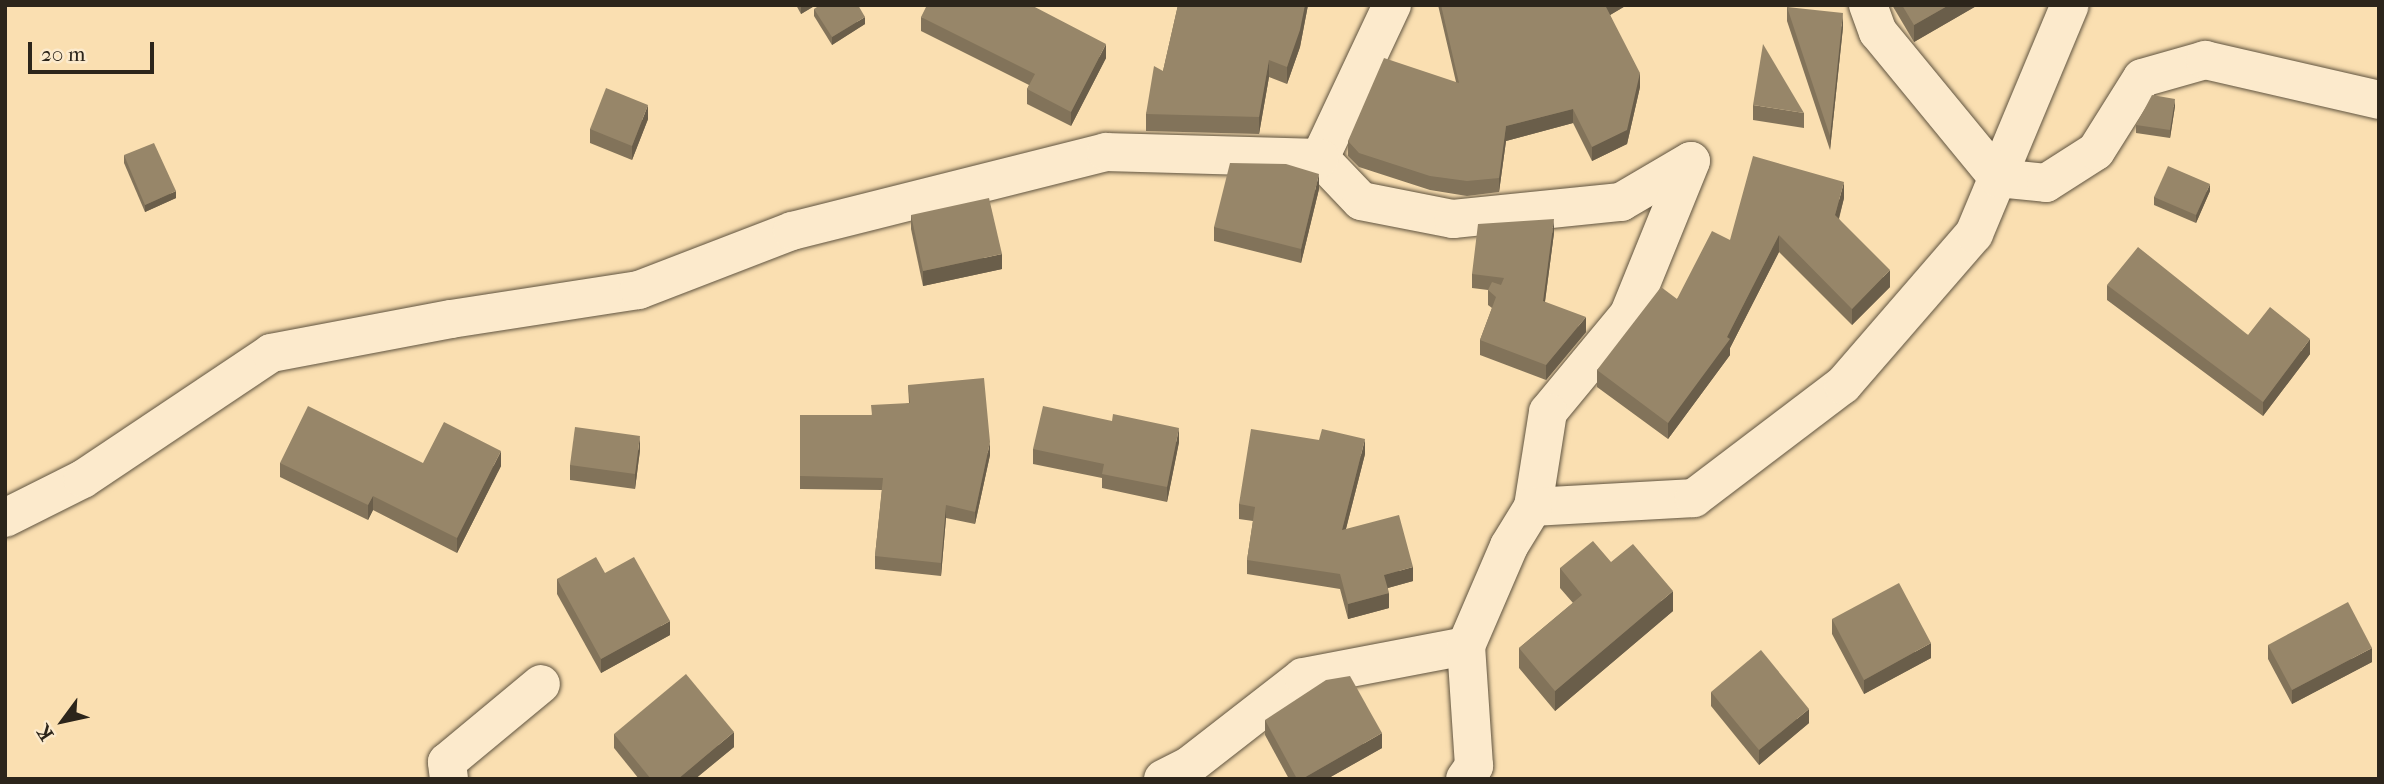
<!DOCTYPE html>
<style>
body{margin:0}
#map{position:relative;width:2384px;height:784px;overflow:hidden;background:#fadfb1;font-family:"IM FELL French Canon",serif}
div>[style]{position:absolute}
.roads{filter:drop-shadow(0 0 2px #605440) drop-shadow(0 0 2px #605440)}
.minor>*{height:38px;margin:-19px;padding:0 19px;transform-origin:19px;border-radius:19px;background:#fceacc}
.wall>*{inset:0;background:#82735a}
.shaded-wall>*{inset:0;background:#6a5e4a}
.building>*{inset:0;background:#978669}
span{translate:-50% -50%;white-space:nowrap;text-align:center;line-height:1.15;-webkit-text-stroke:5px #fceacc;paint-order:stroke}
.frame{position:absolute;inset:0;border:7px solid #2c251b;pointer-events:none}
.north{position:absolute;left:28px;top:686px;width:70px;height:70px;-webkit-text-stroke:5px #fceacc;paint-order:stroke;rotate:237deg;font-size:19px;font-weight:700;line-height:28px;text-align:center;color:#2c251b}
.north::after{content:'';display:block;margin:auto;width:24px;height:32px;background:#2c251b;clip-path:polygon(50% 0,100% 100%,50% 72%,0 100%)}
.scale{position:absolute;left:28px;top:42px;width:126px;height:32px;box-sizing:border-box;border:4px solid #2c251b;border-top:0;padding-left:9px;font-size:21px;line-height:24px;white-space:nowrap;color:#2c251b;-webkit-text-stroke:5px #fceacc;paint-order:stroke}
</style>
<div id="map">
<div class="roads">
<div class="minor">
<div style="left:1392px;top:5px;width:169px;rotate:115.2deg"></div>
<div style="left:1320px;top:158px;width:59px;rotate:46.4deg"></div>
<div style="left:1361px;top:201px;width:94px;rotate:11.1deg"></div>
<div style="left:1453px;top:219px;width:169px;rotate:-5.8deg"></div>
<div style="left:1621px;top:202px;width:81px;rotate:-30.4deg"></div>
<div style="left:1691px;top:161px;width:165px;rotate:112.1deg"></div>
<div style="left:1629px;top:314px;width:127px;rotate:129.6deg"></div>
<div style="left:1548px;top:412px;width:96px;rotate:99deg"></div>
<div style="left:1533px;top:507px;width:161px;rotate:-3.2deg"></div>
<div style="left:1694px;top:498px;width:187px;rotate:-37.2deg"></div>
<div style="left:1843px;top:385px;width:200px;rotate:-49.1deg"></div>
<div style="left:1974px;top:234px;width:248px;rotate:-67.3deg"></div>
<div style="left:1868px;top:5px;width:29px;rotate:70deg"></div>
<div style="left:1878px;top:32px;width:189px;rotate:50.6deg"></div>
<div style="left:1998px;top:178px;width:48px;rotate:5.9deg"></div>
<div style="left:2046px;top:183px;width:59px;rotate:-32.6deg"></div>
<div style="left:2096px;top:151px;width:86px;rotate:-57.8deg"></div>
<div style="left:2142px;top:78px;width:66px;rotate:-15.9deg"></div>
<div style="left:2205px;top:60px;width:179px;rotate:12.9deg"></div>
<div style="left:5px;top:518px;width:87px;rotate:-26.6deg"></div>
<div style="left:83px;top:479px;width:226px;rotate:-33.8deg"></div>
<div style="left:271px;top:353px;width:183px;rotate:-10.7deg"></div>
<div style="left:451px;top:319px;width:190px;rotate:-8.8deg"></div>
<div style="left:639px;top:290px;width:164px;rotate:-21.1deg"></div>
<div style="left:792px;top:231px;width:324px;rotate:-14.1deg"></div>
<div style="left:1106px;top:152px;width:214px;rotate:1.6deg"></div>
<div style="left:449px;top:779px;width:17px;rotate:-97deg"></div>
<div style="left:447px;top:762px;width:122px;rotate:-39.7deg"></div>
<div style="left:1163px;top:779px;width:30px;rotate:-27deg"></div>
<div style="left:1190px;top:765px;width:143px;rotate:-37.9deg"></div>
<div style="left:1303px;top:677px;width:166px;rotate:-10.8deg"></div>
<div style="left:1465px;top:779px;width:16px;rotate:-55deg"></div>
<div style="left:1474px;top:766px;width:120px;rotate:-93.8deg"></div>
<div style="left:1466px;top:646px;width:109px;rotate:-66.7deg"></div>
<div style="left:1509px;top:546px;width:46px;rotate:-58.4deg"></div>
</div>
</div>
<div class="wall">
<div style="clip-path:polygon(796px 5px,816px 5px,801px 14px)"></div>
<div style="clip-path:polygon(1178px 5px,1308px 5px,1300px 47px,1287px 84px,1269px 77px,1259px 134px,1146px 131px,1146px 114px,1163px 71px)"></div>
<div style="clip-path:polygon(1438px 5px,1627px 5px,1610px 15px,1640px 87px,1627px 144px,1592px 161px,1573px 123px,1506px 141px,1499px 192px,1467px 196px,1430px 190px,1359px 167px,1348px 156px,1348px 141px,1456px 82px)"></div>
<div style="clip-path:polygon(1892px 5px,1978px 5px,1914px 42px)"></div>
<div style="clip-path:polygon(1787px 7px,1843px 27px,1830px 150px,1787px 21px)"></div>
<div style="clip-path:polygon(814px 9px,865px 24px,832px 45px,814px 16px)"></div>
<div style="clip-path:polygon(921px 17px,1106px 58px,1071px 126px,1027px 104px,1027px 89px,1029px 85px,921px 31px)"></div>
<div style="clip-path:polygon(1753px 105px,1804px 113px,1804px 128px,1753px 120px)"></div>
<div style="clip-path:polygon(2175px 106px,2170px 138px,2136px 133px,2136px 125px)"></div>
<div style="clip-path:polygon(648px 119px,632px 160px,590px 143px,590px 129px)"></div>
<div style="clip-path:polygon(124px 155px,176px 198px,145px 212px,124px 163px)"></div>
<div style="clip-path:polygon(1319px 189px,1301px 263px,1214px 241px,1214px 227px)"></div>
<div style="clip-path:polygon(2210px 191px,2196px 223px,2154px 205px,2154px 197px)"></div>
<div style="clip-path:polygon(1844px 198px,1839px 219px,1890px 287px,1852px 325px,1779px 252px,1730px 348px,1730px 355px,1668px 439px,1597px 387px,1597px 370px,1677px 299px,1730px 240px)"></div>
<div style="clip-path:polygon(911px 215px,1002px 269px,923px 286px,911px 229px)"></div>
<div style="clip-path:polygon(1554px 233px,1545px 302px,1586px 332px,1546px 380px,1480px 355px,1480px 340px,1492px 308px,1488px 305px,1488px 290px,1472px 288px,1472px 274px)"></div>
<div style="clip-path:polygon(2107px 285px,2248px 335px,2310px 354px,2263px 416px,2107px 300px)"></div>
<div style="clip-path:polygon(908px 385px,990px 455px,975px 524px,946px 518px,941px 576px,875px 569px,875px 556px,882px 490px,800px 489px,800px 415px,871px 415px,909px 403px)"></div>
<div style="clip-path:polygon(1179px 442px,1167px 502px,1102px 488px,1102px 478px,1033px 464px,1033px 449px)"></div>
<div style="clip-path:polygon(640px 450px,635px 489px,570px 480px,570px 465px)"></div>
<div style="clip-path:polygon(1365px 454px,1346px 529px,1413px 581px,1388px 588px,1389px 608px,1348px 619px,1340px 589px,1247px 574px,1247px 560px,1253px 521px,1239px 519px,1239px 504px)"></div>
<div style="clip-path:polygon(280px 463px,423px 463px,501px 466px,457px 553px,373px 510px,368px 520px,280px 477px)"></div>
<div style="clip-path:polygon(1611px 562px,1673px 611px,1555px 711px,1519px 668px,1519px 648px,1573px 603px,1560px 588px,1560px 568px)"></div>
<div style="clip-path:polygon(605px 573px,670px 635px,601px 673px,557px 594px,557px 579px)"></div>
<div style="clip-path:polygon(1832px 619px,1931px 658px,1864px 694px,1832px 634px)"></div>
<div style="clip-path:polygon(2268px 645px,2372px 662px,2292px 704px,2268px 659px)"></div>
<div style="clip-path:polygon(1711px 692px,1809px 723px,1759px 765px,1711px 706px)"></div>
<div style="clip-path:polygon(1265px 720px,1382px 748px,1327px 779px,1289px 779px,1265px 735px)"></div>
<div style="clip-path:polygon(614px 734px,734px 747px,695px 779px,639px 779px,614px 748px)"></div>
</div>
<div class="shaded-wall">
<div style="clip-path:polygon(803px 5px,816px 5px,801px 14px,801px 7px)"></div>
<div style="clip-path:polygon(1305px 5px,1308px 5px,1300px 47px,1287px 84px,1287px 67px)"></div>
<div style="clip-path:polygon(1605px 5px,1627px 5px,1605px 18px)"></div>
<div style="clip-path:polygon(1949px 5px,1978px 5px,1914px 42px,1914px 25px)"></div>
<div style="clip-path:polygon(1843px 13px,1843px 27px,1830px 150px,1830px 136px)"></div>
<div style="clip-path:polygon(865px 17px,865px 24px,832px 45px,832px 37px)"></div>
<div style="clip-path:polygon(1106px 44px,1106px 58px,1071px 126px,1071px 112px)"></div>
<div style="clip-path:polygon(1269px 60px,1269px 77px,1259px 134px,1259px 117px)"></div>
<div style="clip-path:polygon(1640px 73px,1640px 87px,1627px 144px,1592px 161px,1592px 147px)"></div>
<div style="clip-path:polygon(2175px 99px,2175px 106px,2170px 138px,2170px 130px)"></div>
<div style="clip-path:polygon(648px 105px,648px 119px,632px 160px,632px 146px)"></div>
<div style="clip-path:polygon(1573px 109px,1573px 123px,1506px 141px,1499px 192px,1499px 178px,1506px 126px)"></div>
<div style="clip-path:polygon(1319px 174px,1319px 189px,1301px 263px,1301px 249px)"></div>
<div style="clip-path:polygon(1844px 182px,1844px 198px,1835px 232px,1835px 215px)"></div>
<div style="clip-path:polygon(2210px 184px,2210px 191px,2196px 223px,2196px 215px)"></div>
<div style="clip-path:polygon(176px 191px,176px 198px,145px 212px,145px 205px)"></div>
<div style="clip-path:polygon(1554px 219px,1554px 233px,1543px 316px,1543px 301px)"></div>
<div style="clip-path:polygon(1779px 235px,1779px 252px,1730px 348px,1730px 355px,1668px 439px,1668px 423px,1727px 337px)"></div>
<div style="clip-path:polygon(1002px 254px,1002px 269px,923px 286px,923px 271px)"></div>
<div style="clip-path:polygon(1890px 270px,1890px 287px,1852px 325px,1852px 309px)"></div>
<div style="clip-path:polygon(1586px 317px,1586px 332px,1546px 380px,1546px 365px)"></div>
<div style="clip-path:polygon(2310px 339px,2310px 354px,2263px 416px,2263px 402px)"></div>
<div style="clip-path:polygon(1179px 428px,1179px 442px,1167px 502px,1167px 487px)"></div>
<div style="clip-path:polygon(640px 436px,640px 450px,635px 489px,635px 474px)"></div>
<div style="clip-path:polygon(1365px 439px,1365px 454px,1342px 544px,1342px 530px)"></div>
<div style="clip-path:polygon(990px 442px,990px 455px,975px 524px,975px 512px)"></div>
<div style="clip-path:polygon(501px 451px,501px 466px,457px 553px,457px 538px)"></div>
<div style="clip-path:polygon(373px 496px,373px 510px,368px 520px,368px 505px)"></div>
<div style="clip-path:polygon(946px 505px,946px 518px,941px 576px,941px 563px)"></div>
<div style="clip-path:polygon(1413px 567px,1413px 581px,1384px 589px,1384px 575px)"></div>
<div style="clip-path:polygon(1673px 591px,1673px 611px,1555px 711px,1555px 691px)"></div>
<div style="clip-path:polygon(1389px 593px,1389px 608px,1348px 619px,1348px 604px)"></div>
<div style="clip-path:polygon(670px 621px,670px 635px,601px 673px,601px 659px)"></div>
<div style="clip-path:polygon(1931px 643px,1931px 658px,1864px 694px,1864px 680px)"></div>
<div style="clip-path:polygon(2372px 648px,2372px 662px,2292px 704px,2292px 690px)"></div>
<div style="clip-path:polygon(1809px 709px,1809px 723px,1759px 765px,1759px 750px)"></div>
<div style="clip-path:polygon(734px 732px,734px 747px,695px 779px,678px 779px)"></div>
<div style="clip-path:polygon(1382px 733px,1382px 748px,1327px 779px,1302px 779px)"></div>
</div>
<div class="building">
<div style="clip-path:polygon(820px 5px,858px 5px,865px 17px,832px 37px,814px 9px)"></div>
<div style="clip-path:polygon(927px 5px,1031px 5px,1106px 44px,1071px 112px,1027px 89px,1035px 74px,921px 17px)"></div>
<div style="clip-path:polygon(1178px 5px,1305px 5px,1300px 30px,1287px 67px,1269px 60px,1259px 117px,1146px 114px,1154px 66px,1163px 71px)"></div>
<div style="clip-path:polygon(1441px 5px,1605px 5px,1640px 73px,1627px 130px,1592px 147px,1573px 109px,1506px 126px,1499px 178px,1467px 181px,1430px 176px,1359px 153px,1348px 141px,1384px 58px,1459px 83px)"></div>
<div style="clip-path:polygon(1902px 5px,1949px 5px,1914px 25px)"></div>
<div style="clip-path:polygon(1787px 7px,1843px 13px,1830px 136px)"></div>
<div style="clip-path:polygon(1763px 44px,1804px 113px,1753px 105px)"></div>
<div style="clip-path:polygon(606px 88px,648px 105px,632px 146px,590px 129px)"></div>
<div style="clip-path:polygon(2152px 95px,2175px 99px,2170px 130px,2136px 125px)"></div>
<div style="clip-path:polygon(154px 143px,176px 191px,145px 205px,124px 155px)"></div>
<div style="clip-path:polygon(1753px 156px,1844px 182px,1835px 215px,1890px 270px,1852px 309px,1779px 235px,1727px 337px,1730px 339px,1668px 423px,1597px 370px,1661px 287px,1677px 299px,1712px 231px,1730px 240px)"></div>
<div style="clip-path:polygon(1230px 163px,1286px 164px,1319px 174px,1301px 249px,1214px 227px)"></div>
<div style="clip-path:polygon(2168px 166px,2210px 184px,2196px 215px,2154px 197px)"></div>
<div style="clip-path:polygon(989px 198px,1002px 254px,923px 271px,911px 215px)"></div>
<div style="clip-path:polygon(1554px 219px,1543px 301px,1586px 317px,1546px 365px,1480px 340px,1496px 297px,1488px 290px,1492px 282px,1501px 285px,1504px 278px,1472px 274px,1478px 224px)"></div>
<div style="clip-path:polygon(2138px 247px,2248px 335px,2270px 307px,2310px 339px,2263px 402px,2107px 285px)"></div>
<div style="clip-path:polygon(984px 378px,990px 442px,975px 512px,946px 505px,941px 563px,875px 556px,883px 478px,800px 476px,800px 415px,872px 415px,871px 405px,910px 403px,908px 385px)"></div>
<div style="clip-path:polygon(308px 406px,423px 463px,444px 422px,501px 451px,457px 538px,373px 496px,368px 505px,280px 463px)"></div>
<div style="clip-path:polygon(1043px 406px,1112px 421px,1113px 414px,1179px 428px,1167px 487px,1102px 474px,1104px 464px,1033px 449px)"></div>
<div style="clip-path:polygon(575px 427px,640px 436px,635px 474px,570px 465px)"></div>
<div style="clip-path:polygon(1251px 429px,1319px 440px,1322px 429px,1365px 439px,1342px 530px,1399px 515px,1413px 567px,1384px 575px,1389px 593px,1348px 604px,1340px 574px,1247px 560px,1255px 507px,1239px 504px)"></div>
<div style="clip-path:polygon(1593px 541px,1611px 562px,1633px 544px,1673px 591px,1555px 691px,1519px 648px,1582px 595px,1560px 568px)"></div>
<div style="clip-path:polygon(596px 557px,605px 573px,634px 557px,670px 621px,601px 659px,557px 579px)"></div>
<div style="clip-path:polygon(1899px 583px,1931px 643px,1864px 680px,1832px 619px)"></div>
<div style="clip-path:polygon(2348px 602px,2372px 648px,2292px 690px,2268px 645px)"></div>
<div style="clip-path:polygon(1761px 650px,1809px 709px,1759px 750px,1711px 692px)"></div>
<div style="clip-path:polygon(686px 674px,734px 732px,678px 779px,651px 779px,614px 734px)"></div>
<div style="clip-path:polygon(1350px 676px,1382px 733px,1302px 779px,1297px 779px,1265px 720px,1326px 680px)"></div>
</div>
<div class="frame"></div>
<div class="north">K</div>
<div class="scale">20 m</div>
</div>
